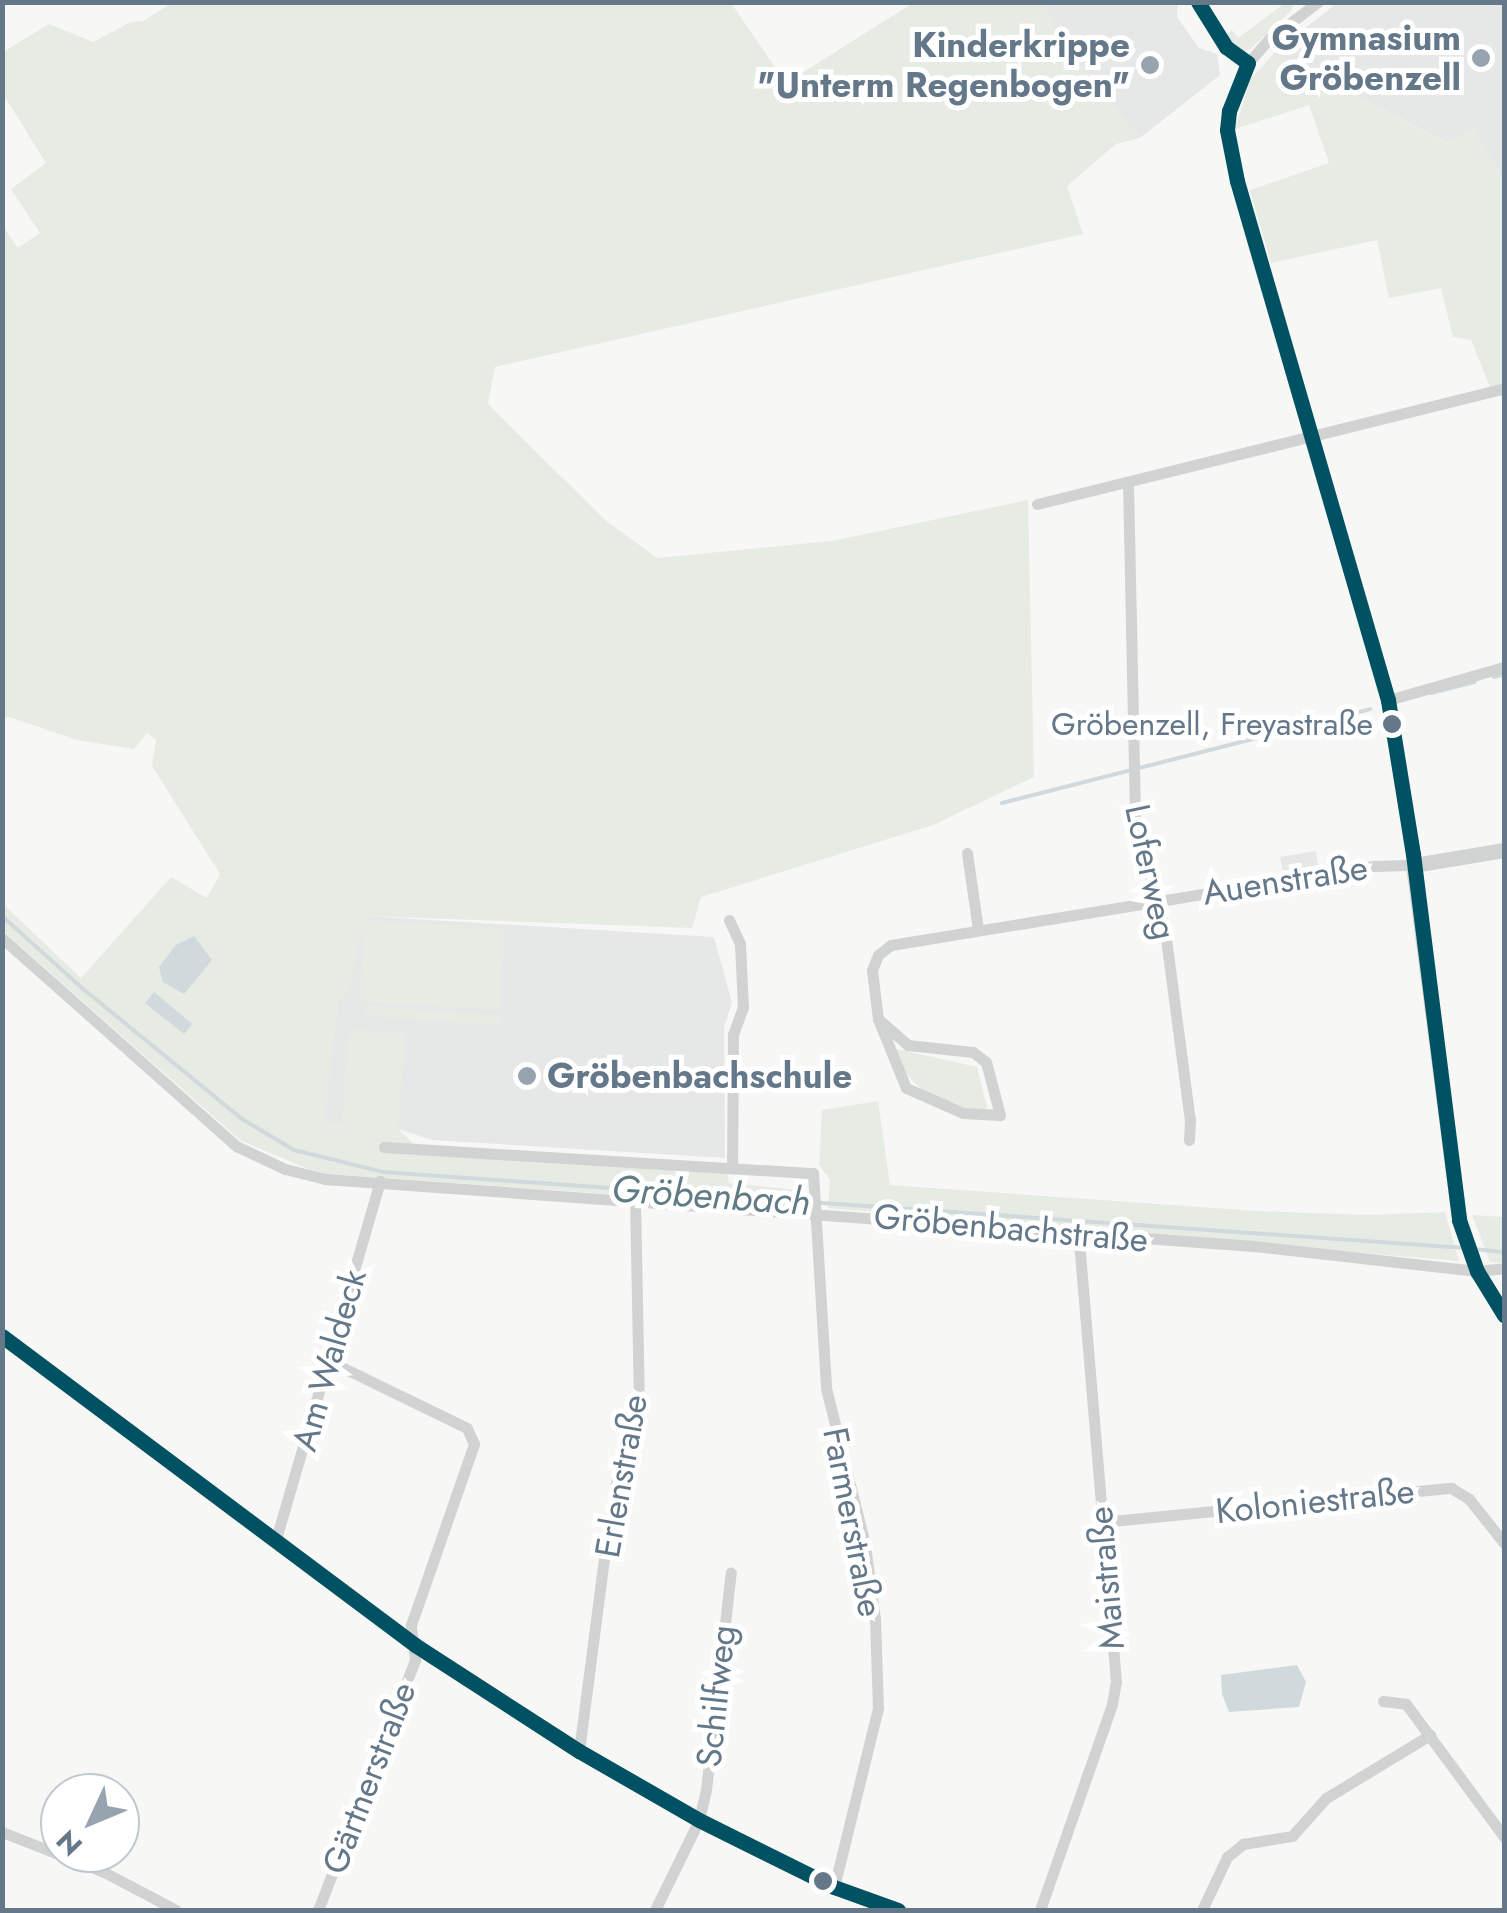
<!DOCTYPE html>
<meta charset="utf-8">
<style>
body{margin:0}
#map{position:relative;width:1507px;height:1913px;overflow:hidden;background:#f7f7f6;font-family:Jost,sans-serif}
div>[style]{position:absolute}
.built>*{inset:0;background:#e6e7e7}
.green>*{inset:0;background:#e6ebe4}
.water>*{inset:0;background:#d0d9dc}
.stream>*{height:4px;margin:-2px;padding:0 2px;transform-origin:2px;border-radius:2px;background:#d0d9dc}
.minor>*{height:11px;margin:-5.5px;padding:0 5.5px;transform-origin:5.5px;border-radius:5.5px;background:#d1d2d2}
.tertiary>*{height:15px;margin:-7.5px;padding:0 7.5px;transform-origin:7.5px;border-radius:7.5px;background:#d1d2d2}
.bus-1>*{height:15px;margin:-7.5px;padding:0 7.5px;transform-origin:7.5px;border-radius:7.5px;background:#005262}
.dots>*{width:28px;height:28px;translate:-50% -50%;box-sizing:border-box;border:5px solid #fff;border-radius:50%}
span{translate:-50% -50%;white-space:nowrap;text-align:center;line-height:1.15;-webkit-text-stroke:10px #fff;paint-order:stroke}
.bus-label{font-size:32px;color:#647889}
.right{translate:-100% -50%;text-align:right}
.poi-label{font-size:35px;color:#647889;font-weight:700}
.left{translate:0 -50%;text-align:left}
.street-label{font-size:35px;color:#647889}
.water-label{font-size:38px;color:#607b84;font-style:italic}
.frame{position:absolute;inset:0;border:5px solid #647889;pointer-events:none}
.north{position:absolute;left:40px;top:1773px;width:100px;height:100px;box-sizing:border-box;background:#fff;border:2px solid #c1c9d0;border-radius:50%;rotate:226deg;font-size:28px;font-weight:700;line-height:40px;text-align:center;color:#647889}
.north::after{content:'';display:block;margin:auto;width:35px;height:45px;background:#97a4af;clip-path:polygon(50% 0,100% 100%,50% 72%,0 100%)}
</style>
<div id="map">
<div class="built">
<div style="clip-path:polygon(1041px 3px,1178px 3px,1177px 17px,1199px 48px,1217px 54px,1220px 75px,1140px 138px,1096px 86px)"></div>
<div style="clip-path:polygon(1337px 3px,1504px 3px,1504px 178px,1448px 143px,1274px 53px)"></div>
<div style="clip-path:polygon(1316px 851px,1318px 865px,1283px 871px,1280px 857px)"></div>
<div style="clip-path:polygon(365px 916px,714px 937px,732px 1003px,724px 1027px,725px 1158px,432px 1140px,398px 1129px,323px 1124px,338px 1002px,348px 990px)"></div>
</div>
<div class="green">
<div style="clip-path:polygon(172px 3px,731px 3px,786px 83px,913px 3px,1041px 3px,1096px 86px,1140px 138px,1116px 144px,1067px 186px,1083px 234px,495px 367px,488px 404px,605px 520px,657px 558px,832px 541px,1028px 500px,1034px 777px,933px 825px,701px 897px,692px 928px,365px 916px,365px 920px,504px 928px,500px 1010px,360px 1002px,364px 923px,348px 990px,338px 1002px,324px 1124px,341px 1124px,349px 1029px,406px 1034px,398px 1129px,423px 1153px,727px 1172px,729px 1183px,797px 1190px,797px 1207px,327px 1174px,308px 1169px,240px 1140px,3px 931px,3px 904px,81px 978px,171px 877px,207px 898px,220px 874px,152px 766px,156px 740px,147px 733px,134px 749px,77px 740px,9px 717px,3px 719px,2px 225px,18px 248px,40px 233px,11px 189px,46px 163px,3px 94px,3px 52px,49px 24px,93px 42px,131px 22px,143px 21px)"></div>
<div style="clip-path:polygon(1285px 3px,1293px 3px,1292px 10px,1248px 51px,1237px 51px,1223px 37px,1232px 30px,1238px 38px)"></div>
<div style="clip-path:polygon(1274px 53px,1447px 143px,1473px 127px,1504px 178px,1504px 383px,1490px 387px,1471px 340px,1453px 337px,1441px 288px,1389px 298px,1377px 240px,1271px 263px,1250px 190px,1329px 163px,1309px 105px,1235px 129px,1250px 80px)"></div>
<div style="clip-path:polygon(365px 1006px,500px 1015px,500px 1026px,364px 1016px)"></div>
<div style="clip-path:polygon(897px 1049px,977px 1067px,987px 1107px,980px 1114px,927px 1095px,902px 1070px,895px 1058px)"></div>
<div style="clip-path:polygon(878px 1101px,890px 1185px,1257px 1211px,1369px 1215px,1445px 1212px,1459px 1261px,828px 1208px,830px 1180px,819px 1165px,822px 1110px)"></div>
<div style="clip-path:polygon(1472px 1215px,1504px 1217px,1504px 1263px,1490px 1262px)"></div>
</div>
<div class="water">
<div style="clip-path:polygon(194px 936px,212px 960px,184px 994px,163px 982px,159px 967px,176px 945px)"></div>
<div style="clip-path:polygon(154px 992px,192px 1024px,184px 1034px,145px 1003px)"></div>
<div style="clip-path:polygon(1297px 1665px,1306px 1682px,1299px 1707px,1229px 1712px,1222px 1694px,1221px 1675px)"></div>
</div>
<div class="stream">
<div style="left:1494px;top:677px;width:10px;rotate:-17deg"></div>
<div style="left:1431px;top:693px;width:45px;rotate:-14deg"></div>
<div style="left:1002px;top:803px;width:380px;rotate:-14.3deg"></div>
<div style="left:2px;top:916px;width:108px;rotate:42deg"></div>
<div style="left:82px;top:988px;width:207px;rotate:39.3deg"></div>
<div style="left:242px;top:1119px;width:61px;rotate:30.8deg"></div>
<div style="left:294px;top:1150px;width:92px;rotate:13.9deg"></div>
<div style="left:383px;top:1172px;width:1085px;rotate:4.02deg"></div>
<div style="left:1474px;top:1249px;width:30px;rotate:6deg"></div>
</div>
<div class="minor">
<div style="left:1198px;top:2px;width:53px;rotate:58.1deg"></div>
<div style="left:1226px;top:47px;width:27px;rotate:36deg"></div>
<div style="left:1128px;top:482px;width:339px;rotate:88.8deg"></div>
<div style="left:1135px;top:821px;width:114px;rotate:74.7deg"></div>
<div style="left:1165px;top:931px;width:191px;rotate:82.5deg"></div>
<div style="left:1190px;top:1120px;width:20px;rotate:93deg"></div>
<div style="left:1037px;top:504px;width:481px;rotate:-13.9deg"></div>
<div style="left:1388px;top:700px;width:121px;rotate:-15.9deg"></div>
<div style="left:967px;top:853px;width:77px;rotate:81.8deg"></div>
<div style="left:729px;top:920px;width:26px;rotate:65deg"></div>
<div style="left:740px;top:944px;width:63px;rotate:87.3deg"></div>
<div style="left:743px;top:1007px;width:30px;rotate:110deg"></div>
<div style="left:733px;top:1035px;width:132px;rotate:90.4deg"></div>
<div style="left:2px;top:938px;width:313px;rotate:41.6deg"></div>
<div style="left:236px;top:1146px;width:54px;rotate:25.1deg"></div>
<div style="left:285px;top:1169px;width:41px;rotate:14deg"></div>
<div style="left:325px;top:1179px;width:931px;rotate:4.13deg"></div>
<div style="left:1254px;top:1246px;width:224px;rotate:6.4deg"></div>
<div style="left:1477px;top:1271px;width:27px;rotate:-6deg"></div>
<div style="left:878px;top:1019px;width:40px;rotate:41deg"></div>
<div style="left:908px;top:1045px;width:65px;rotate:6.1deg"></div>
<div style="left:973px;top:1052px;width:16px;rotate:38deg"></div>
<div style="left:986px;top:1062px;width:55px;rotate:75.2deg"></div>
<div style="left:1000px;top:1115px;width:37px;rotate:-177deg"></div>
<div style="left:963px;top:1113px;width:62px;rotate:-156.3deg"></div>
<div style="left:906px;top:1088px;width:74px;rotate:-112.1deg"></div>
<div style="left:878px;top:1019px;width:49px;rotate:-97deg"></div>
<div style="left:872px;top:970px;width:16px;rotate:-68deg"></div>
<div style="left:878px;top:955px;width:16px;rotate:-38deg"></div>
<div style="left:891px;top:945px;width:491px;rotate:-9.3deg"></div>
<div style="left:1376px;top:866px;width:37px;rotate:-2deg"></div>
<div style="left:1413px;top:865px;width:167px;rotate:-98.6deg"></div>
<div style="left:1388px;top:700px;width:484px;rotate:-106.3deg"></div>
<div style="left:1252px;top:236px;width:109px;rotate:-103.3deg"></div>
<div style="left:1227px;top:130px;width:19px;rotate:-84deg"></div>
<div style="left:1229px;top:111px;width:52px;rotate:-68.4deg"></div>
<div style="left:1248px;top:63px;width:32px;rotate:-49deg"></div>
<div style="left:1269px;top:39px;width:61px;rotate:-37.1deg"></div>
<div style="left:384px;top:1147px;width:430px;rotate:3.5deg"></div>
<div style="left:813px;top:1173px;width:215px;rotate:86.5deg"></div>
<div style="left:826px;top:1388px;width:162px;rotate:76deg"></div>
<div style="left:865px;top:1545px;width:75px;rotate:82.3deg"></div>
<div style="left:875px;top:1619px;width:89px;rotate:88.1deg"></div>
<div style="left:878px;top:1708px;width:184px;rotate:103.8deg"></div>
<div style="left:1102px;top:1522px;width:351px;rotate:-5.6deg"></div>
<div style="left:1451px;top:1488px;width:21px;rotate:31deg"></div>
<div style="left:1469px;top:1499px;width:56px;rotate:51.5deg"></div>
<div style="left:276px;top:1539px;width:373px;rotate:-73.8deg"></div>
<div style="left:1383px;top:1701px;width:23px;rotate:7deg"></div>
<div style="left:1406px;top:1704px;width:165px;rotate:53.6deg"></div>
<div style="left:579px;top:1751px;width:217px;rotate:-82.6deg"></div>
<div style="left:607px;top:1536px;width:72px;rotate:-80.4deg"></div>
<div style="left:619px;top:1465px;width:40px;rotate:-65deg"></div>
<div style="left:636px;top:1429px;width:23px;rotate:-83deg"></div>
<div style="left:639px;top:1406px;width:206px;rotate:-91.1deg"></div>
<div style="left:2px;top:1832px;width:110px;rotate:21.4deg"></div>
<div style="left:104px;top:1872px;width:81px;rotate:27.8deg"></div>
<div style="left:318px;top:1910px;width:268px;rotate:-68.8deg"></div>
<div style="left:415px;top:1660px;width:35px;rotate:-97deg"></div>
<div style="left:411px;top:1625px;width:192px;rotate:-70.8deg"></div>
<div style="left:474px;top:1444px;width:17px;rotate:-114deg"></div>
<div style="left:467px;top:1428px;width:153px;rotate:-154.1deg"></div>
<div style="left:655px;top:1910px;width:100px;rotate:-63.9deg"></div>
<div style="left:699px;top:1820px;width:31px;rotate:-77deg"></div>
<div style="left:706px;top:1790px;width:219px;rotate:-83.5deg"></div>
<div style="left:1040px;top:1910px;width:218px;rotate:-70.7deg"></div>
<div style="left:1112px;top:1704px;width:22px;rotate:-80deg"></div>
<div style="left:1116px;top:1682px;width:450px;rotate:-94.8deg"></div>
<div style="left:1202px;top:1910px;width:59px;rotate:-64.7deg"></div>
<div style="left:1227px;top:1857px;width:21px;rotate:-39deg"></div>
<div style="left:1243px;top:1844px;width:50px;rotate:-9.3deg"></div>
<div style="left:1292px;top:1836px;width:51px;rotate:-48.2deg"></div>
<div style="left:1326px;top:1798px;width:122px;rotate:-31.2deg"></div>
</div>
<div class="tertiary">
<div style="left:1504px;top:850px;width:92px;rotate:170.6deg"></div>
<div style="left:1413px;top:865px;width:358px;rotate:82.6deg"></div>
<div style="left:1459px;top:1220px;width:54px;rotate:70.6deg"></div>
<div style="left:1477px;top:1271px;width:52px;rotate:58.5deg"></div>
<div style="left:2px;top:1336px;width:516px;rotate:36.8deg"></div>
<div style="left:415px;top:1645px;width:195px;rotate:32.9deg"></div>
<div style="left:579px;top:1751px;width:138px;rotate:29.9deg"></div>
<div style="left:699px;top:1820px;width:151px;rotate:26.4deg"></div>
<div style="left:834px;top:1887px;width:68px;rotate:19.8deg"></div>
</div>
<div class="bus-1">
<div style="left:1198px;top:2px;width:53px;rotate:58.1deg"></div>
<div style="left:1226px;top:47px;width:27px;rotate:36deg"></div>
<div style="left:1248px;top:63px;width:52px;rotate:111.6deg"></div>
<div style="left:1229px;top:111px;width:19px;rotate:96deg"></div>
<div style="left:1227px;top:130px;width:52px;rotate:78.9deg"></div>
<div style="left:1237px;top:181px;width:541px;rotate:73.78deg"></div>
<div style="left:1388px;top:700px;width:156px;rotate:80.8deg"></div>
<div style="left:1413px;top:854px;width:369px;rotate:82.8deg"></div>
<div style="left:1459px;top:1220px;width:54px;rotate:70.6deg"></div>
<div style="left:1477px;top:1271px;width:52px;rotate:58.5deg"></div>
<div style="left:2px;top:1336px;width:516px;rotate:36.8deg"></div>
<div style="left:415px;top:1645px;width:195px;rotate:32.9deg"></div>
<div style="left:579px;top:1751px;width:138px;rotate:29.9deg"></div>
<div style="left:699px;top:1820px;width:151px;rotate:26.4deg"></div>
<div style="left:834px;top:1887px;width:68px;rotate:19.8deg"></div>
</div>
<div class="dots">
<div style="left:1481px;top:58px;background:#97a4af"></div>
<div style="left:1150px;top:65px;background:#97a4af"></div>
<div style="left:1392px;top:724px;background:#647889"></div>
<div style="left:527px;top:1076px;background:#97a4af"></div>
<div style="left:823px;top:1881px;background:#647889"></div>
</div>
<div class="bus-label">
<span class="right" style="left:1373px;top:724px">Gröbenzell, Freyastraße</span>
</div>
<div class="poi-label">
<span class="right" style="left:1461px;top:58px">Gymnasium<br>Gröbenzell</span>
<span class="right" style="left:1130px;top:65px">Kinderkrippe<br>"Unterm Regenbogen"</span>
<span class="left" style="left:547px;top:1076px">Gröbenbachschule</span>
</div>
<div class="street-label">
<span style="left:1151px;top:872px;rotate:78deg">Loferweg</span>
<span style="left:1285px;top:880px;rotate:-9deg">Auenstraße</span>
<span style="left:1011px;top:1228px;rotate:5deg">Gröbenbachstraße</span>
<span style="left:329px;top:1360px;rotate:-74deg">Am Waldeck</span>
<span style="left:621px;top:1476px;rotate:-80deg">Erlenstraße</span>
<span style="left:1315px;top:1501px;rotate:-6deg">Koloniestraße</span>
<span style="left:853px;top:1522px;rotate:79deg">Farmerstraße</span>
<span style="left:1106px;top:1578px;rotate:-95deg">Maistraße</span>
<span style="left:716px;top:1696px;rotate:-84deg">Schilfweg</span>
<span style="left:369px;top:1778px;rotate:-69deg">Gärtnerstraße</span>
</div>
<div class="water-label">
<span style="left:711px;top:1195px;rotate:4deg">Gröbenbach</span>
</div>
<div class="frame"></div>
<div class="north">N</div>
</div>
